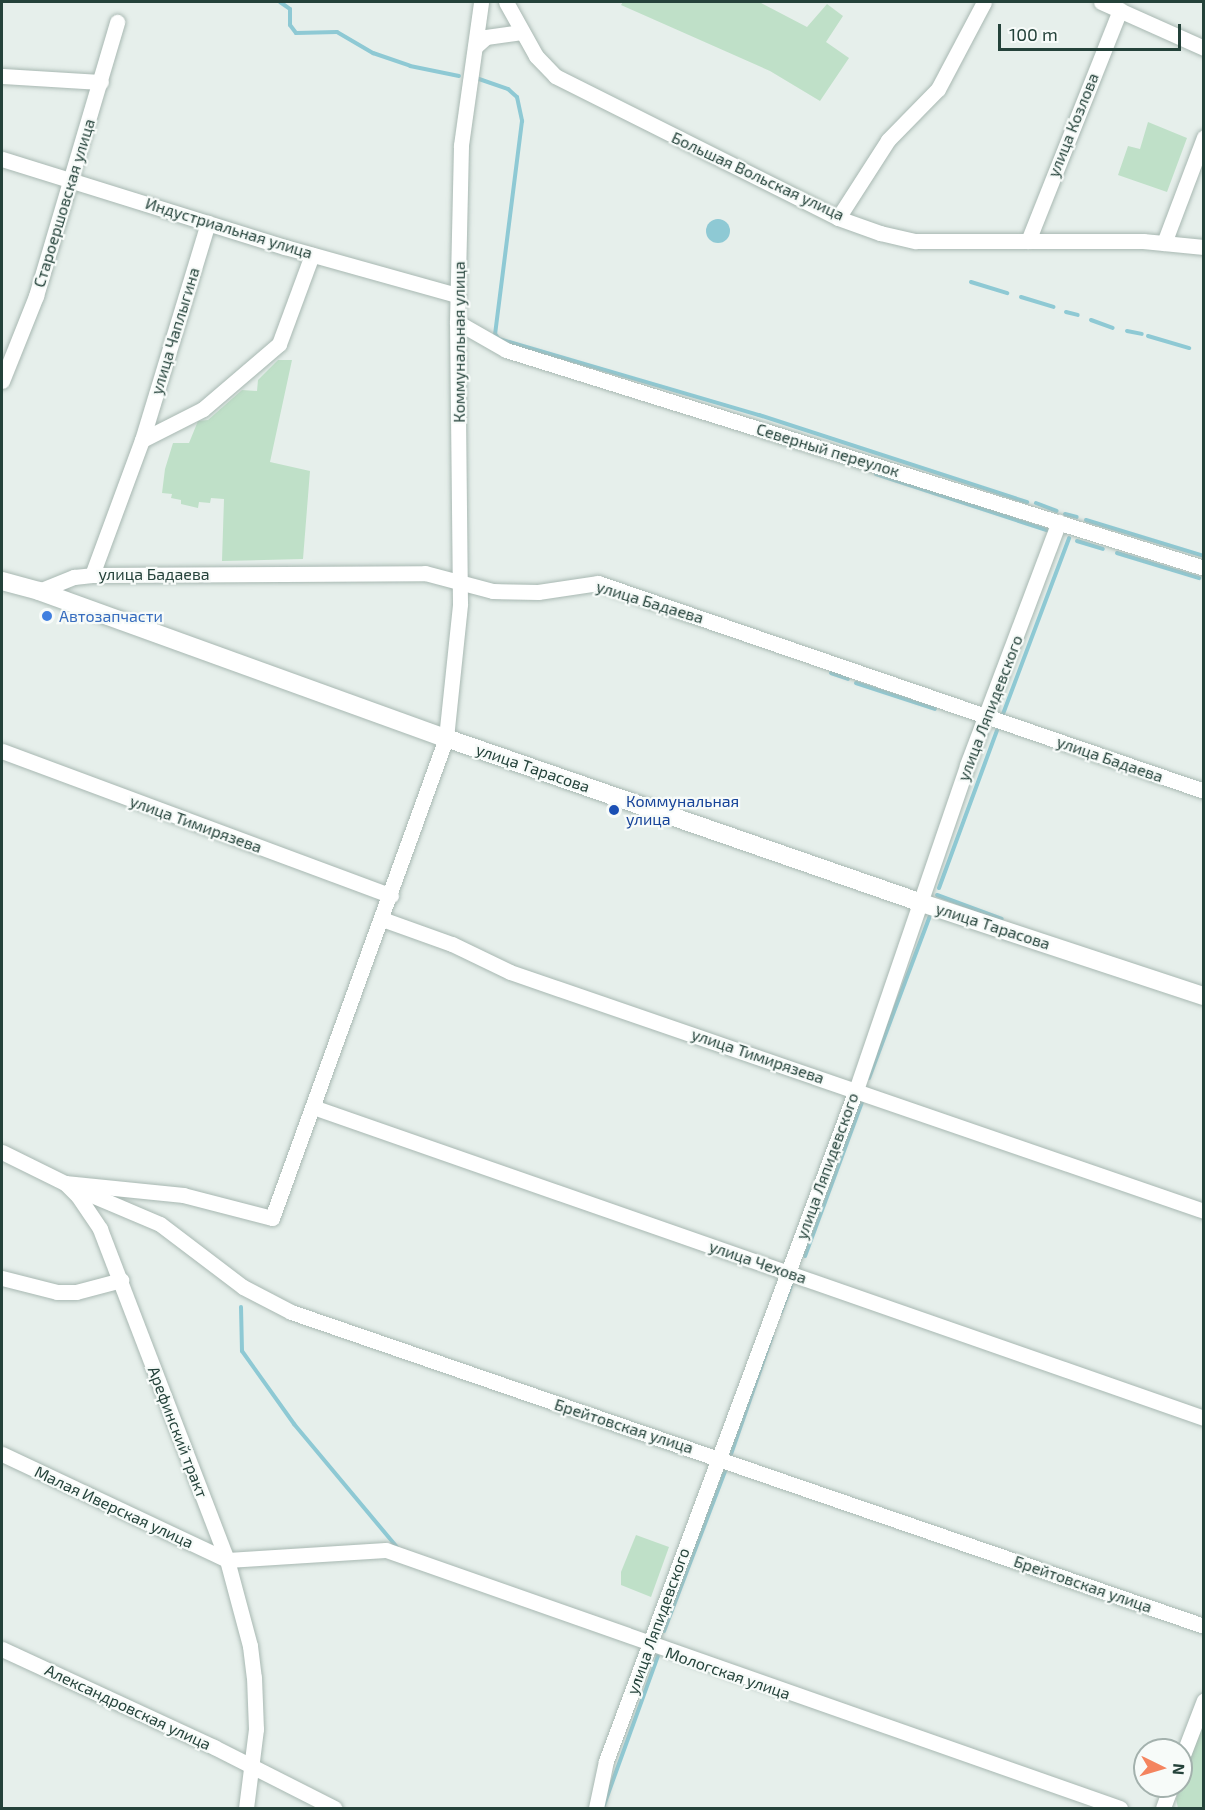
<!DOCTYPE html>
<meta charset="utf-8">
<style>
body{margin:0}
#map{position:relative;width:1205px;height:1810px;overflow:hidden;background:#e6efeb;font-family:"Exo 2",sans-serif}
div>[style]{position:absolute}
.green>*{inset:0;background:#bfe0c8}
.water>*{inset:0;background:#8ec9d4}
.round{border-radius:50%}
.stream>*{height:4px;margin:-2px;padding:0 2px;transform-origin:2px;border-radius:2px;background:#8ec9d4}
.roads{filter:drop-shadow(0 0 2px #a8b8b2) drop-shadow(0 0 2px #a8b8b2)}
.minor>*{height:15px;margin:-7.5px;padding:0 7.5px;transform-origin:7.5px;border-radius:7.5px;background:#fff}
.tertiary>*{height:18px;margin:-9px;padding:0 9px;transform-origin:9px;border-radius:9px;background:#fff}
.dots>*{width:16px;height:16px;translate:-50% -50%;box-sizing:border-box;border:3px solid #f7fbf9;border-radius:50%}
span{translate:-50% -50%;white-space:nowrap;text-align:center;line-height:1.15;-webkit-text-stroke:4.5px #f7fbf9;paint-order:stroke}
.street-label{font-size:16px;color:#24423a}
.shop-label{font-size:16px;color:#366cbe}
.left{translate:0 -50%;text-align:left}
.transit-label{font-size:16px;color:#164399}
.frame{position:absolute;inset:0;border:3px solid #24423a;pointer-events:none}
.north{position:absolute;left:1133px;top:1738px;width:60px;height:60px;box-sizing:border-box;background:#f7fbf9;border:2px solid #a3b1ad;border-radius:50%;rotate:95deg;font-size:16px;font-weight:700;line-height:24px;text-align:center;color:#24423a}
.north::after{content:'';display:block;margin:auto;width:21px;height:27px;background:#f4845f;clip-path:polygon(50% 0,100% 100%,50% 72%,0 100%)}
.scale{position:absolute;left:998px;top:24px;width:183px;height:27px;box-sizing:border-box;border:3px solid #24423a;border-top:0;padding-left:8px;font-size:18px;line-height:21px;white-space:nowrap;color:#24423a;-webkit-text-stroke:4px #f7fbf9;paint-order:stroke}
</style>
<div id="map">
<div class="green">
<div style="clip-path:polygon(623px 2px,759px 2px,807px 27px,827px 4px,843px 16px,826px 42px,849px 58px,820px 101px,770px 71px,621px 5px)"></div>
<div style="clip-path:polygon(1148px 122px,1187px 138px,1167px 192px,1118px 175px,1128px 146px,1140px 149px)"></div>
<div style="clip-path:polygon(278px 360px,292px 360px,270px 462px,310px 471px,303px 559px,222px 561px,224px 499px,211px 498px,210px 503px,199px 502px,198px 508px,181px 504px,181px 500px,171px 498px,172px 494px,162px 493px,165px 469px,173px 443px,189px 443px,198px 421px,208px 420px,242px 390px,257px 391px,258px 380px)"></div>
<div style="clip-path:polygon(636px 1535px,669px 1547px,651px 1597px,621px 1585px,621px 1572px)"></div>
<div style="clip-path:polygon(1203px 1721px,1203px 1808px,1178px 1808px,1176px 1799px)"></div>
</div>
<div class="water">
<div class="round" style="left:706px;top:219px;width:24px;height:24px"></div>
</div>
<div class="stream">
<div style="left:280px;top:2px;width:12px;rotate:35deg"></div>
<div style="left:290px;top:9px;width:16px;rotate:90deg"></div>
<div style="left:290px;top:25px;width:10px;rotate:53deg"></div>
<div style="left:296px;top:33px;width:41px;rotate:-1.4deg"></div>
<div style="left:337px;top:32px;width:42px;rotate:30.3deg"></div>
<div style="left:373px;top:53px;width:39px;rotate:19deg"></div>
<div style="left:410px;top:66px;width:50px;rotate:11.5deg"></div>
<div style="left:479px;top:79px;width:31px;rotate:19deg"></div>
<div style="left:508px;top:89px;width:12px;rotate:42deg"></div>
<div style="left:517px;top:97px;width:25px;rotate:78deg"></div>
<div style="left:522px;top:121px;width:215px;rotate:97.2deg"></div>
<div style="left:495px;top:334px;width:6px;rotate:51deg"></div>
<div style="left:499px;top:339px;width:271px;rotate:16.3deg"></div>
<div style="left:759px;top:415px;width:282px;rotate:18deg"></div>
<div style="left:971px;top:282px;width:38px;rotate:17deg"></div>
<div style="left:1021px;top:297px;width:34px;rotate:17deg"></div>
<div style="left:1066px;top:312px;width:12px;rotate:14deg"></div>
<div style="left:1091px;top:320px;width:23px;rotate:20deg"></div>
<div style="left:1127px;top:331px;width:15px;rotate:11deg"></div>
<div style="left:1148px;top:336px;width:43px;rotate:16.3deg"></div>
<div style="left:876px;top:474px;width:182px;rotate:18.2deg"></div>
<div style="left:1036px;top:503px;width:22px;rotate:21deg"></div>
<div style="left:1065px;top:514px;width:12px;rotate:14deg"></div>
<div style="left:1086px;top:520px;width:123px;rotate:17deg"></div>
<div style="left:1077px;top:541px;width:27px;rotate:17deg"></div>
<div style="left:1117px;top:553px;width:86px;rotate:17deg"></div>
<div style="left:831px;top:673px;width:18px;rotate:19deg"></div>
<div style="left:856px;top:683px;width:83px;rotate:18.2deg"></div>
<div style="left:1003px;top:714px;width:188px;rotate:-69.4deg"></div>
<div style="left:939px;top:888px;width:168px;rotate:-69.8deg"></div>
<div style="left:937px;top:895px;width:69px;rotate:20.3deg"></div>
<div style="left:869px;top:1078px;width:173px;rotate:-69.4deg"></div>
<div style="left:805px;top:1256px;width:164px;rotate:-69.7deg"></div>
<div style="left:241px;top:1307px;width:44px;rotate:88.7deg"></div>
<div style="left:242px;top:1351px;width:90px;rotate:54.5deg"></div>
<div style="left:294px;top:1424px;width:160px;rotate:50.1deg"></div>
<div style="left:781px;top:1312px;width:28px;rotate:-69deg"></div>
<div style="left:731px;top:1454px;width:125px;rotate:-70.8deg"></div>
<div style="left:664px;top:1631px;width:171px;rotate:-69.1deg"></div>
<div style="left:604px;top:1805px;width:158px;rotate:-70.1deg"></div>
</div>
<div class="roads">
<div class="minor">
<div style="left:506px;top:2px;width:62px;rotate:60.9deg"></div>
<div style="left:536px;top:56px;width:28px;rotate:46deg"></div>
<div style="left:555px;top:76px;width:317px;rotate:26.6deg"></div>
<div style="left:838px;top:218px;width:45px;rotate:19.7deg"></div>
<div style="left:880px;top:233px;width:37px;rotate:13deg"></div>
<div style="left:916px;top:241px;width:227px"></div>
<div style="left:1143px;top:241px;width:61px;rotate:5.6deg"></div>
<div style="left:1101px;top:2px;width:113px;rotate:24.1deg"></div>
<div style="left:475px;top:47px;width:15px;rotate:-42deg"></div>
<div style="left:486px;top:37px;width:36px;rotate:-8deg"></div>
<div style="left:2px;top:76px;width:99px;rotate:3.5deg"></div>
<div style="left:2px;top:159px;width:296px;rotate:17.3deg"></div>
<div style="left:285px;top:247px;width:179px;rotate:15.6deg"></div>
<div style="left:838px;top:218px;width:93px;rotate:-57.3deg"></div>
<div style="left:888px;top:140px;width:71px;rotate:-45.6deg"></div>
<div style="left:938px;top:89px;width:98px;rotate:-62.1deg"></div>
<div style="left:1028px;top:241px;width:249px;rotate:-68.3deg"></div>
<div style="left:1164px;top:243px;width:113px;rotate:-69.3deg"></div>
<div style="left:457px;top:322px;width:56px;rotate:29.7deg"></div>
<div style="left:506px;top:350px;width:731px;rotate:17.34deg"></div>
<div style="left:2px;top:381px;width:92px;rotate:-68.2deg"></div>
<div style="left:36px;top:296px;width:286px;rotate:-73.5deg"></div>
<div style="left:142px;top:440px;width:68px;rotate:-26.9deg"></div>
<div style="left:203px;top:409px;width:100px;rotate:-40.5deg"></div>
<div style="left:279px;top:344px;width:95px;rotate:-69.7deg"></div>
<div style="left:92px;top:575px;width:144px;rotate:-69.7deg"></div>
<div style="left:142px;top:440px;width:227px;rotate:-73.1deg"></div>
<div style="left:39px;top:591px;width:38px;rotate:-22deg"></div>
<div style="left:74px;top:577px;width:18px;rotate:-6deg"></div>
<div style="left:92px;top:575px;width:333px;rotate:-0.3deg"></div>
<div style="left:425px;top:573px;width:70px;rotate:14.8deg"></div>
<div style="left:493px;top:591px;width:45px;rotate:1.3deg"></div>
<div style="left:538px;top:592px;width:61px;rotate:-8.5deg"></div>
<div style="left:598px;top:583px;width:641px;rotate:18.94deg"></div>
<div style="left:2px;top:751px;width:415px;rotate:20.4deg"></div>
<div style="left:382px;top:919px;width:74px;rotate:19.7deg"></div>
<div style="left:452px;top:944px;width:64px;rotate:25.8deg"></div>
<div style="left:510px;top:972px;width:734px;rotate:19deg"></div>
<div style="left:313px;top:1107px;width:944px;rotate:19.24deg"></div>
<div style="left:2px;top:1152px;width:70px;rotate:26.2deg"></div>
<div style="left:65px;top:1183px;width:18px;rotate:45deg"></div>
<div style="left:78px;top:1196px;width:40px;rotate:56deg"></div>
<div style="left:100px;top:1229px;width:355px;rotate:69deg"></div>
<div style="left:227px;top:1560px;width:89px;rotate:75deg"></div>
<div style="left:250px;top:1646px;width:31px;rotate:83deg"></div>
<div style="left:254px;top:1677px;width:52px;rotate:87.8deg"></div>
<div style="left:256px;top:1729px;width:80px;rotate:97.2deg"></div>
<div style="left:65px;top:1183px;width:119px;rotate:5.8deg"></div>
<div style="left:183px;top:1195px;width:92px;rotate:14.5deg"></div>
<div style="left:272px;top:1218px;width:511px;rotate:-70.07deg"></div>
<div style="left:446px;top:738px;width:135px;rotate:-84deg"></div>
<div style="left:460px;top:604px;width:282px;rotate:-90.6deg"></div>
<div style="left:457px;top:322px;width:177px;rotate:-88.7deg"></div>
<div style="left:461px;top:145px;width:144px;rotate:-82deg"></div>
<div style="left:87px;top:1193px;width:79px;rotate:23deg"></div>
<div style="left:160px;top:1224px;width:104px;rotate:37.2deg"></div>
<div style="left:243px;top:1287px;width:54px;rotate:27.5deg"></div>
<div style="left:291px;top:1312px;width:965px;rotate:18.98deg"></div>
<div style="left:2px;top:1278px;width:57px;rotate:14.3deg"></div>
<div style="left:57px;top:1292px;width:19px"></div>
<div style="left:76px;top:1292px;width:47px;rotate:-14.9deg"></div>
<div style="left:2px;top:1454px;width:249px;rotate:25.2deg"></div>
<div style="left:227px;top:1560px;width:159px;rotate:-3.6deg"></div>
<div style="left:386px;top:1550px;width:778px;rotate:19.37deg"></div>
<div style="left:2px;top:1649px;width:234px;rotate:24.8deg"></div>
<div style="left:214px;top:1747px;width:135px;rotate:26.9deg"></div>
<div style="left:1181px;top:1760px;width:64px;rotate:-69deg"></div>
<div style="left:596px;top:1808px;width:48px;rotate:-78deg"></div>
<div style="left:606px;top:1761px;width:716px;rotate:-69.57deg"></div>
<div style="left:856px;top:1090px;width:343px;rotate:-71.1deg"></div>
<div style="left:967px;top:765px;width:260px;rotate:-69.3deg"></div>
<div style="left:1163px;top:1808px;width:23px;rotate:-70deg"></div>
</div>
<div class="tertiary">
<div style="left:2px;top:581px;width:38px;rotate:15deg"></div>
<div style="left:39px;top:591px;width:433px;rotate:19.9deg"></div>
<div style="left:446px;top:738px;width:501px;rotate:19.12deg"></div>
<div style="left:919px;top:902px;width:300px;rotate:18.3deg"></div>
</div>
</div>
<div class="dots">
<div style="left:47px;top:616px;background:#3f7fe0"></div>
<div style="left:614px;top:810px;background:#1a4fb4"></div>
</div>
<div class="street-label">
<span style="left:1073px;top:125px;rotate:-68deg">улица Козлова</span>
<span style="left:758px;top:176px;rotate:25deg">Большая Вольская улица</span>
<span style="left:64px;top:203px;rotate:-73deg">Староершовская улица</span>
<span style="left:229px;top:228px;rotate:17deg">Индустриальная улица</span>
<span style="left:175px;top:331px;rotate:-73deg">улица Чаплыгина</span>
<span style="left:459px;top:342px;rotate:-90deg">Коммунальная улица</span>
<span style="left:828px;top:450px;rotate:17deg">Северный переулок</span>
<span style="left:154px;top:574px">улица Бадаева</span>
<span style="left:650px;top:602px;rotate:17deg">улица Бадаева</span>
<span style="left:990px;top:708px;rotate:-69deg">улица Ляпидевского</span>
<span style="left:1110px;top:759px;rotate:19deg">улица Бадаева</span>
<span style="left:533px;top:768px;rotate:19deg">улица Тарасова</span>
<span style="left:196px;top:824px;rotate:20deg">улица Тимирязева</span>
<span style="left:993px;top:926px;rotate:18deg">улица Тарасова</span>
<span style="left:758px;top:1056px;rotate:19deg">улица Тимирязева</span>
<span style="left:827px;top:1166px;rotate:-70deg">улица Ляпидевского</span>
<span style="left:758px;top:1262px;rotate:19deg">улица Чехова</span>
<span style="left:624px;top:1426px;rotate:18deg">Брейтовская улица</span>
<span style="left:178px;top:1432px;rotate:69deg">Арефинский тракт</span>
<span style="left:114px;top:1507px;rotate:25deg">Малая Иверская улица</span>
<span style="left:1083px;top:1584px;rotate:19deg">Брейтовская улица</span>
<span style="left:658px;top:1621px;rotate:-70deg">улица Ляпидевского</span>
<span style="left:728px;top:1673px;rotate:19deg">Мологская улица</span>
<span style="left:128px;top:1707px;rotate:25deg">Александровская улица</span>
</div>
<div class="shop-label">
<span class="left" style="left:59px;top:616px">Автозапчасти</span>
</div>
<div class="transit-label">
<span class="left" style="left:626px;top:810px">Коммунальная<br>улица</span>
</div>
<div class="frame"></div>
<div class="north">N</div>
<div class="scale">100 m</div>
</div>
